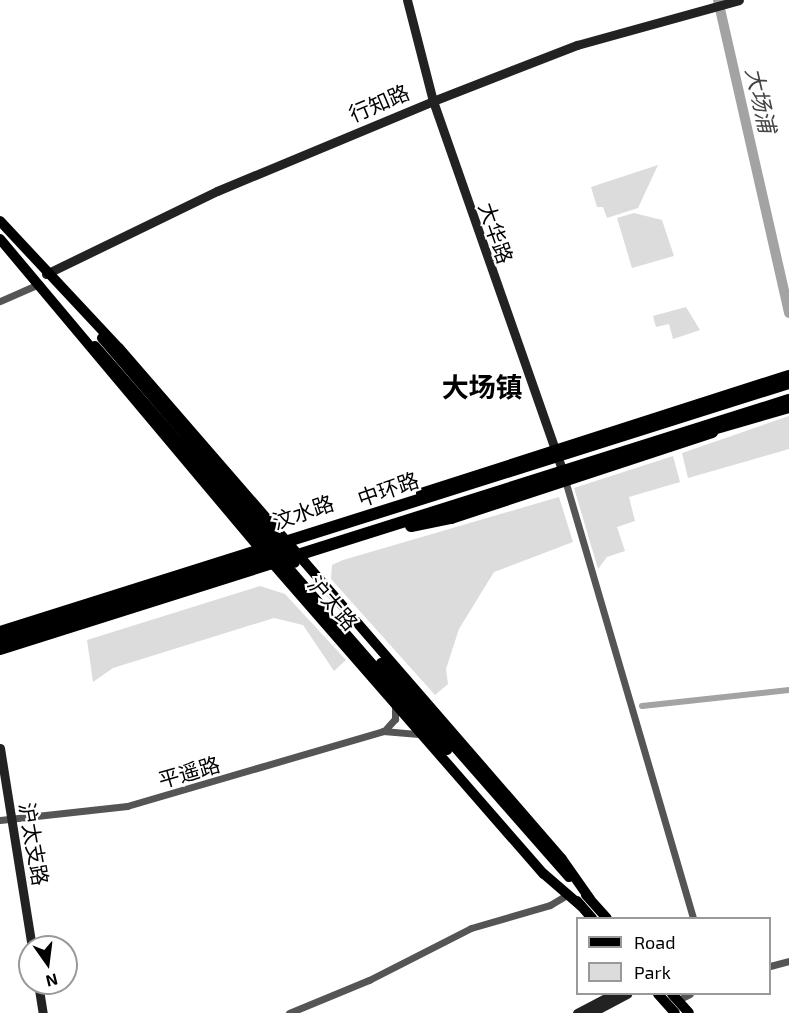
<!DOCTYPE html>
<meta charset="utf-8">
<style>
body{margin:0}
#map{position:relative;width:789px;height:1013px;overflow:hidden;background:#fff;font-family:"Exo 2","Noto Sans SC",sans-serif}
div>[style]{position:absolute}
.green>*{inset:0;background:#dcdcdc}
.canal>*{height:6px;margin:-3px;padding:0 3px;transform-origin:3px;border-radius:3px;background:#a3a3a3}
.river>*{height:10px;margin:-5px;padding:0 5px;transform-origin:5px;border-radius:5px;background:#a3a3a3}
.street>*{height:7px;margin:-3.5px;padding:0 3.5px;transform-origin:3.5px;border-radius:3.5px;background:#555}
.secondary>*{height:9px;margin:-4.5px;padding:0 4.5px;transform-origin:4.5px;border-radius:4.5px;background:#222}
.primary>*{height:10px;margin:-5px;padding:0 5px;transform-origin:5px;border-radius:5px;background:#000}
.highway>*{height:12px;margin:-6px;padding:0 6px;transform-origin:6px;border-radius:6px;background:#000}
span{translate:-50% -50%;white-space:nowrap;text-align:center;line-height:1.15;-webkit-text-stroke:4.5px #fff;paint-order:stroke}
.street-label{font-size:21px;color:#000}
.water-label{font-size:22px;color:#444;font-style:italic}
.district-label{font-size:27px;color:#000;font-weight:700}
.legend{position:absolute;left:576px;top:917px;width:195px;height:78px;box-sizing:border-box;background:#fff;border:2px solid #999;margin:0;padding:8px 10px;list-style:none;font-size:18px;color:#000}
.legend li{display:flex;align-items:center;gap:12px;height:30px}
.legend b{width:30px;border:2px solid #999}
.north{position:absolute;left:18px;top:935px;width:60px;height:60px;box-sizing:border-box;background:#fff;border:2px solid #999;border-radius:50%;rotate:166deg;font-size:16px;font-weight:700;line-height:24px;text-align:center;color:#000}
.north::after{content:'';display:block;margin:auto;width:21px;height:27px;background:#000;clip-path:polygon(50% 0,100% 100%,50% 72%,0 100%)}
</style>
<div id="map">
<div class="green">
<div style="clip-path:polygon(658px 165px,638px 208px,607px 218px,603px 207px,597px 207px,591px 187px)"></div>
<div style="clip-path:polygon(634px 213px,662px 220px,674px 256px,632px 268px,617px 218px)"></div>
<div style="clip-path:polygon(686px 307px,700px 330px,673px 339px,669px 324px,656px 327px,653px 316px)"></div>
<div style="clip-path:polygon(789px 416px,789px 449px,688px 478px,682px 453px)"></div>
<div style="clip-path:polygon(673px 456px,680px 482px,629px 497px,635px 521px,617px 527px,625px 551px,607px 557px,598px 569px,574px 488px)"></div>
<div style="clip-path:polygon(559px 497px,573px 542px,494px 572px,459px 629px,446px 669px,448px 684px,435px 695px,331px 579px,332px 565px,343px 560px)"></div>
<div style="clip-path:polygon(260px 586px,285px 594px,346px 660px,334px 671px,303px 625px,274px 618px,113px 668px,93px 682px,87px 640px)"></div>
</div>
<div class="canal">
<div style="left:642px;top:706px;width:148px;rotate:-6.2deg"></div>
</div>
<div class="river">
<div style="left:718px;top:0;width:321px;rotate:77.2deg"></div>
</div>
<div class="street">
<div style="left:0;top:301px;width:43px;rotate:-23.6deg"></div>
<div style="left:565px;top:480px;width:456px;rotate:73.7deg"></div>
<div style="left:385px;top:730px;width:15px;rotate:-48deg"></div>
<div style="left:395px;top:719px;width:15px;rotate:-90deg"></div>
<div style="left:0;top:820px;width:128px;rotate:-6.3deg"></div>
<div style="left:127px;top:806px;width:267px;rotate:-16.3deg"></div>
<div style="left:383px;top:731px;width:36px;rotate:5deg"></div>
<div style="left:770px;top:966px;width:20px;rotate:-15deg"></div>
<div style="left:678px;top:1000px;width:13px;rotate:-27deg"></div>
<div style="left:289px;top:1013px;width:87px;rotate:-22.4deg"></div>
<div style="left:369px;top:980px;width:114px;rotate:-27deg"></div>
<div style="left:471px;top:928px;width:82px;rotate:-16.2deg"></div>
<div style="left:550px;top:905px;width:21px;rotate:-31deg"></div>
</div>
<div class="secondary">
<div style="left:407px;top:0;width:104px;rotate:75.6deg"></div>
<div style="left:433px;top:101px;width:396px;rotate:70.7deg"></div>
<div style="left:46px;top:274px;width:190px;rotate:-25.9deg"></div>
<div style="left:217px;top:191px;width:234px;rotate:-22.6deg"></div>
<div style="left:433px;top:101px;width:155px;rotate:-21.3deg"></div>
<div style="left:577px;top:45px;width:168px;rotate:-15.5deg"></div>
<div style="left:0;top:748px;width:202px;rotate:80.9deg"></div>
<div style="left:38px;top:983px;width:30px;rotate:81deg"></div>
<div style="left:577px;top:1013px;width:41px;rotate:-27.8deg"></div>
<div style="left:591px;top:1013px;width:41px;rotate:-27.8deg"></div>
</div>
<div class="primary">
<div style="left:0;top:221px;width:174px;rotate:46.9deg"></div>
<div style="left:119px;top:348px;width:676px;rotate:49.08deg"></div>
<div style="left:562px;top:859px;width:49px;rotate:55deg"></div>
<div style="left:0;top:239px;width:426px;rotate:50deg"></div>
<div style="left:274px;top:565px;width:410px;rotate:48.9deg"></div>
<div style="left:544px;top:874px;width:49px;rotate:40.9deg"></div>
<div style="left:102px;top:338px;width:296px;rotate:49.4deg"></div>
<div style="left:95px;top:346px;width:536px;rotate:48.93deg"></div>
<div style="left:703px;top:433px;width:90px;rotate:-16.2deg"></div>
<div style="left:421px;top:493px;width:386px;rotate:-17.8deg"></div>
<div style="left:0;top:639px;width:279px;rotate:-17.5deg"></div>
<div style="left:381px;top:663px;width:285px;rotate:48.7deg"></div>
<div style="left:586px;top:895px;width:31px;rotate:48deg"></div>
<div style="left:577px;top:901px;width:23px;rotate:49deg"></div>
<div style="left:658px;top:994px;width:25px;rotate:48deg"></div>
<div style="left:672px;top:994px;width:25px;rotate:48deg"></div>
</div>
<div class="highway">
<div style="left:411px;top:526px;width:41px;rotate:-11.3deg"></div>
<div style="left:451px;top:518px;width:275px;rotate:-18.2deg"></div>
<div style="left:0;top:632px;width:827px;rotate:-17.52deg"></div>
<div style="left:0;top:649px;width:827px;rotate:-17.52deg"></div>
</div>
<div class="street-label">
<span style="left:379px;top:103px;rotate:-23deg">行知路</span>
<span style="left:496px;top:233px;rotate:71deg">大华路</span>
<span style="left:388px;top:489px;rotate:-19deg">中环路</span>
<span style="left:303px;top:512px;rotate:-19deg">汶水路</span>
<span style="left:333px;top:603px;rotate:49deg">沪太路</span>
<span style="left:189px;top:772px;rotate:-16deg">平遥路</span>
<span style="left:34px;top:844px;rotate:80deg">沪太支路</span>
</div>
<div class="water-label">
<span style="left:761px;top:100px;rotate:77deg">大场浦</span>
</div>
<div class="district-label">
<span style="left:482px;top:387px">大场镇</span>
</div>
<ul class="legend">
<li><b style="height:8px;background:#000"></b>Road</li>
<li><b style="height:16px;background:#dcdcdc"></b>Park</li>
</ul>
<div class="north">N</div>
</div>
